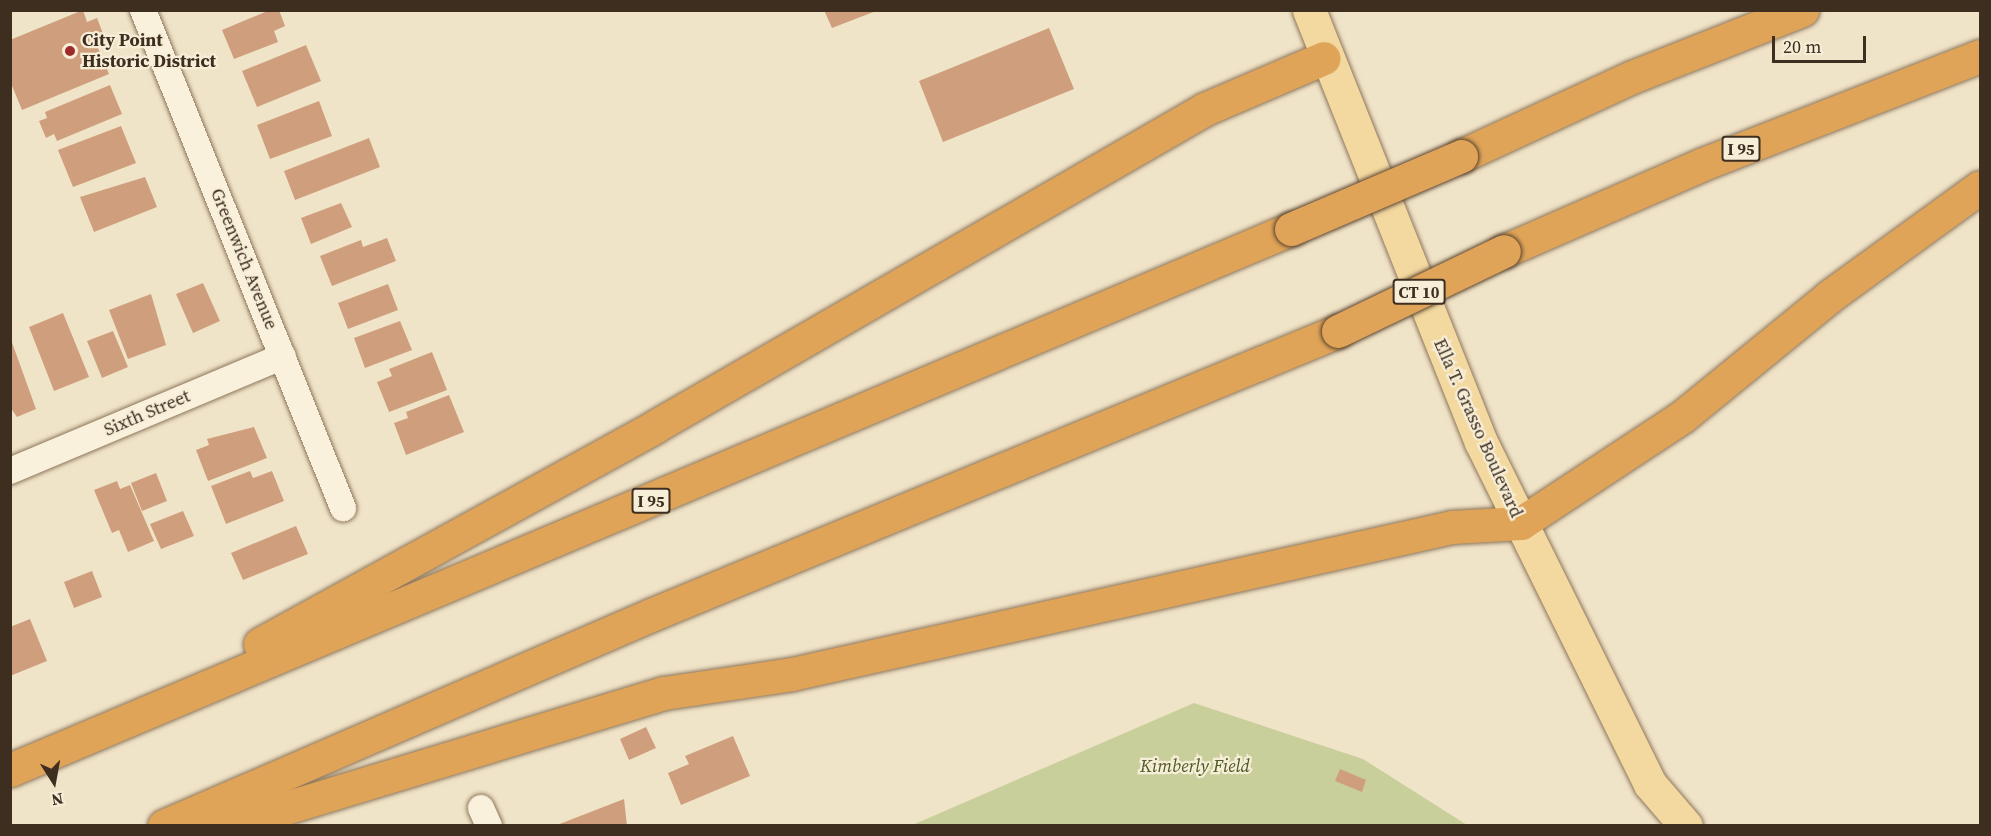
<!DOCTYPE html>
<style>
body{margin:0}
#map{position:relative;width:1991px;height:836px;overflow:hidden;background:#f0e4c8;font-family:"Source Serif 4",serif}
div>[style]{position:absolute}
.green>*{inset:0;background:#c9cf9b}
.building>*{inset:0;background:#cf9f7d}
.roads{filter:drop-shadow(0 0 2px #8d765c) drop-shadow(0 0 2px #8d765c)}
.minor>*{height:26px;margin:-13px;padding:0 13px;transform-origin:13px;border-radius:13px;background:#faf1dc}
.primary>*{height:33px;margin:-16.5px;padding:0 16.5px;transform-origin:16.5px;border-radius:16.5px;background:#f3d9a0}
.motorway>*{height:33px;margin:-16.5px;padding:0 16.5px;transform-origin:16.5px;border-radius:16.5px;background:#e0a458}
.bridges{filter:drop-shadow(0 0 2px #5b4430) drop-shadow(0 0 2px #5b4430)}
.motorway-bridge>*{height:33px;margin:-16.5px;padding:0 16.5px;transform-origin:16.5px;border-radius:16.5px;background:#e0a458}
.dots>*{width:16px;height:16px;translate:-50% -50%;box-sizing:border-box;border:3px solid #f7eed8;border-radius:50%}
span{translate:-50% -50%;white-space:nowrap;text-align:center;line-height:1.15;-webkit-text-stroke:4.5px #f7eed8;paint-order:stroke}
.shield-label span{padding:2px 4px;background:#f7eed8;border:2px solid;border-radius:4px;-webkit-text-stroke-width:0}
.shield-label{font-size:16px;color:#3d2e20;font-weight:700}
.poi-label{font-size:18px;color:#3d2e20;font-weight:700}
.left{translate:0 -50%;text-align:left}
.street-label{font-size:18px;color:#3d2e20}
.park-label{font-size:18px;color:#4d5a26;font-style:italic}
.frame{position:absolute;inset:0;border:12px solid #3d2e20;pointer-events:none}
.north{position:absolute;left:24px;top:752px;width:60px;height:60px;-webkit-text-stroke:4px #f7eed8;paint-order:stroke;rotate:169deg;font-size:16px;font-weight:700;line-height:24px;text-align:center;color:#3d2e20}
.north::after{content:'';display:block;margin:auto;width:21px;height:27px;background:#3d2e20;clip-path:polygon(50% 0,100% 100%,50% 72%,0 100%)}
.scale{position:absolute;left:1772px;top:36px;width:94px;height:27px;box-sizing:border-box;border:3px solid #3d2e20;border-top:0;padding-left:8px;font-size:18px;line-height:21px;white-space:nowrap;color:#3d2e20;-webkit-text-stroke:4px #f7eed8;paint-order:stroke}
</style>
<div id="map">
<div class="green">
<div style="clip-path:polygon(1194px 703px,1363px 759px,1467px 825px,910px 826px)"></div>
</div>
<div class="building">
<div style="clip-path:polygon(83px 10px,87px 22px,97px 18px,107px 44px,98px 48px,109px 74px,22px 110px,10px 81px,10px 40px)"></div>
<div style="clip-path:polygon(270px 10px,279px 10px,285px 26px,274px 31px,278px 42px,234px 59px,222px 30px)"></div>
<div style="clip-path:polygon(824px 10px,876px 10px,876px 11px,832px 28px)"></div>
<div style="clip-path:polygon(1049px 28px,1074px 89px,943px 142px,919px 81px)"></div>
<div style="clip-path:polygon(306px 45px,321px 81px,257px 107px,242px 71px)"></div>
<div style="clip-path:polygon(110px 85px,122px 114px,57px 141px,54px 134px,46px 138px,39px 121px,47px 118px,45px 112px)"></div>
<div style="clip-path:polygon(319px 101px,332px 136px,270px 159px,257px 125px)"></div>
<div style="clip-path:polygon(121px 126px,136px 163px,73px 187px,58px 150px)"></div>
<div style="clip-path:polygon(369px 138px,380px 167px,295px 200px,284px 171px)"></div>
<div style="clip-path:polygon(145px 177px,157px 207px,94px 232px,80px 197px)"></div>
<div style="clip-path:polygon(341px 203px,352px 227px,311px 244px,301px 218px)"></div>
<div style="clip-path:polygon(387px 238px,396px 261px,332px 286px,320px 256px,361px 240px,363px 247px)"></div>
<div style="clip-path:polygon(203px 283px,220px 321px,193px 333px,176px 294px)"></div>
<div style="clip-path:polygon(388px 284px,398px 310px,348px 329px,338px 303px)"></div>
<div style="clip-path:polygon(151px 294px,166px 345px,128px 359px,109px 310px)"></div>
<div style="clip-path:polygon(63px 313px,89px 377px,54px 391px,29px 327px)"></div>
<div style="clip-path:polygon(400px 321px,412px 350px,365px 368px,354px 338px)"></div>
<div style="clip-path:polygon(113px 331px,128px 367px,102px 378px,87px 341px)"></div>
<div style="clip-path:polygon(10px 337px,36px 409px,17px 417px,10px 407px)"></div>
<div style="clip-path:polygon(432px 352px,447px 390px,389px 412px,377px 382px,392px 376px,389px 369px)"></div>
<div style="clip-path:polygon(449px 395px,464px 432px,406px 455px,394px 423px,408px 418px,406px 412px)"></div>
<div style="clip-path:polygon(254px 427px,267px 458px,208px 481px,196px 450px,209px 445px,207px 439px)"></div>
<div style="clip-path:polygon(250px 471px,253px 478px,272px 471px,284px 501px,226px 524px,211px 486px)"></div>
<div style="clip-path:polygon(156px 473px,167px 501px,142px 511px,131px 483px)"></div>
<div style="clip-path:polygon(117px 481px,120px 489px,130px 485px,154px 541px,128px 552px,119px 530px,112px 533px,94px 490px)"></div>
<div style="clip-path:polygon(183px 511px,194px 536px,161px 549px,150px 524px)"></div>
<div style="clip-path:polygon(296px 526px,308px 554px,243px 580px,231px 553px)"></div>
<div style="clip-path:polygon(92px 571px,102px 597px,74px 608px,64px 582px)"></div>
<div style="clip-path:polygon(30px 619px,47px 661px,10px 676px,10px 627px)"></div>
<div style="clip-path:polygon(646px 727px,656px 748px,629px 760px,620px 739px)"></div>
<div style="clip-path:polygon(733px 736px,750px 776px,681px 805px,668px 773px,689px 764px,685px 756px)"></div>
<div style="clip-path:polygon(1340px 769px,1366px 780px,1362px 792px,1335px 781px)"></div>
<div style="clip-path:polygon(624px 799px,627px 826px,557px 826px,557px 825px)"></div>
</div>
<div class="roads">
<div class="minor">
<div style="left:143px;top:10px;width:537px;rotate:68.12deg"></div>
<div style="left:10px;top:471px;width:296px;rotate:-22.8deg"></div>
<div style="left:481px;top:808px;width:20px;rotate:66deg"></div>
</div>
<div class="primary">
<div style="left:1309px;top:10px;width:465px;rotate:68.3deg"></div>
<div style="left:1481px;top:442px;width:381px;rotate:63.7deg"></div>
<div style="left:1650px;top:784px;width:55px;rotate:49.4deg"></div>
</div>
<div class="motorway">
<div style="left:1461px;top:156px;width:188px;rotate:-24.8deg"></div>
<div style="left:1632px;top:77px;width:183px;rotate:-21.5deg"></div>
<div style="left:1504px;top:251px;width:217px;rotate:-23.6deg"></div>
<div style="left:1703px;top:164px;width:297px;rotate:-21.3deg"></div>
<div style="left:260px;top:644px;width:450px;rotate:-28.8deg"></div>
<div style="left:654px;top:427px;width:636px;rotate:-29.99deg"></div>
<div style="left:1205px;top:109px;width:129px;rotate:-23.2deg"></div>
<div style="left:10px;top:770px;width:1391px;rotate:-22.9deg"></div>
<div style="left:164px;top:826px;width:531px;rotate:-23.43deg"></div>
<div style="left:651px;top:615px;width:743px;rotate:-22.46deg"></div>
<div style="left:226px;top:826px;width:458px;rotate:-16.9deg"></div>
<div style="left:664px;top:693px;width:129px;rotate:-8.4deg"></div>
<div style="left:792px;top:674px;width:676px;rotate:-12.56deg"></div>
<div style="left:1452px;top:527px;width:69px;rotate:-3.3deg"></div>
<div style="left:1521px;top:523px;width:194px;rotate:-33.4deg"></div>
<div style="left:1683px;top:416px;width:190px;rotate:-39.2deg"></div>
<div style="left:1830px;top:296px;width:185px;rotate:-36deg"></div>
</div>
</div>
<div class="bridges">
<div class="motorway-bridge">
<div style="left:1291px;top:229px;width:185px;rotate:-23.2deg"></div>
<div style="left:1338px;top:331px;width:184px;rotate:-25.7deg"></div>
</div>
</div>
<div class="dots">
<div style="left:70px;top:51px;background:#9e2a2b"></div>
</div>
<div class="shield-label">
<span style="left:1741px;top:149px">I 95</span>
<span style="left:1419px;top:292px">CT 10</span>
<span style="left:651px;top:501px">I 95</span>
</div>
<div class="poi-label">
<span class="left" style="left:82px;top:51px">City Point<br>Historic District</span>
</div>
<div class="street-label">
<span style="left:244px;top:259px;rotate:68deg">Greenwich Avenue</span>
<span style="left:147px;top:413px;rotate:-23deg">Sixth Street</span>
<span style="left:1478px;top:428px;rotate:66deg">Ella T. Grasso Boulevard</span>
</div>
<div class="park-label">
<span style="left:1195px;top:766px">Kimberly Field</span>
</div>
<div class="frame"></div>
<div class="north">N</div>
<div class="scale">20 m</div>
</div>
